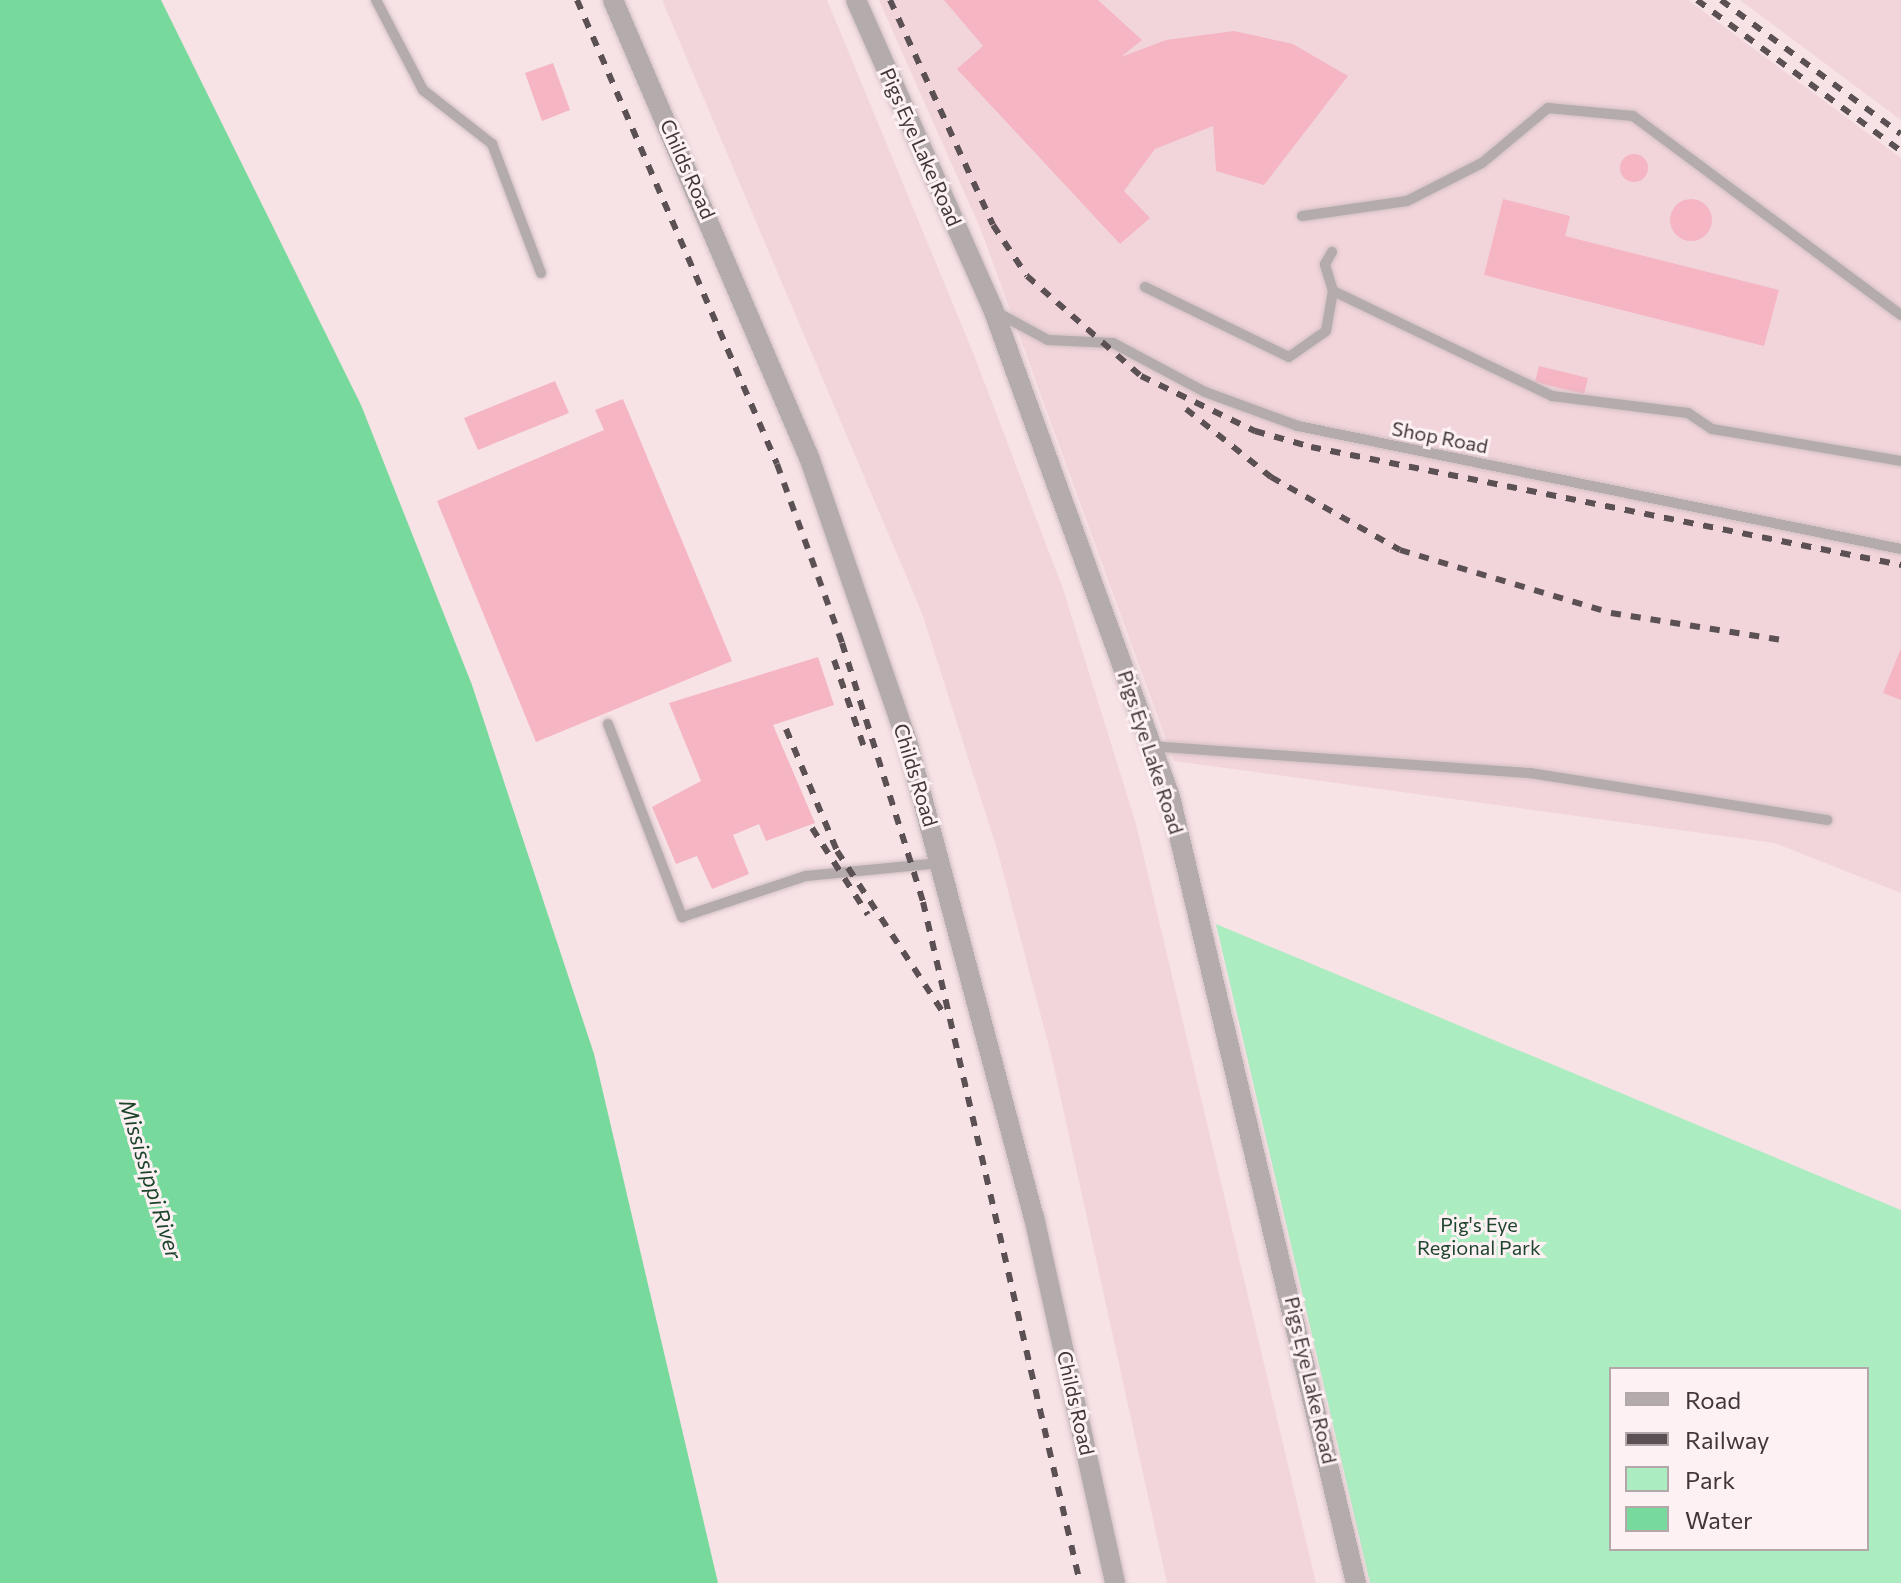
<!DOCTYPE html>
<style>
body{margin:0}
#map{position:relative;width:1901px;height:1583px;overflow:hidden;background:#f7e2e6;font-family:Commissioner,sans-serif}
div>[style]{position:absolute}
.built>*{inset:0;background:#f2d5db}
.green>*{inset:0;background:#acecc1}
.water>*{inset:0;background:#78d99c}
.building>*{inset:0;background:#f5b5c3}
.round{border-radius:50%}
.roads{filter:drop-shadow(0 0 2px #d2c0c3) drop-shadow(0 0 2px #d2c0c3)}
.service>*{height:10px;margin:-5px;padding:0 5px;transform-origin:5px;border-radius:5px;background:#b4abad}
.minor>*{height:20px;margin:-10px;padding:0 10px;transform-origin:10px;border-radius:10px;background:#b4abad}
.rail>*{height:6px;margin-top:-3px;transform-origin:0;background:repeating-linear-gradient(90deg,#5b5053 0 10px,transparent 0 20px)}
span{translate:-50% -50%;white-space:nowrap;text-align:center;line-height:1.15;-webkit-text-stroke:6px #fef1f4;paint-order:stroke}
.street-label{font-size:20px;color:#403739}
.park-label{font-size:20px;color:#1e462e}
.water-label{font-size:22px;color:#1d452c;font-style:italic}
.legend{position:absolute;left:1609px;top:1367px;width:260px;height:184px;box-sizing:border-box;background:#fef1f4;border:2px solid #b2a7a9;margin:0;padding:10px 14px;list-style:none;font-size:24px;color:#403739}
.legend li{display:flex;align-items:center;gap:16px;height:40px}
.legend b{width:40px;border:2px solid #b2a7a9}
</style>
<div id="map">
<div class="built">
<div style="clip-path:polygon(662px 0,827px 0,974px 355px,1063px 589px,1136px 824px,1316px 1583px,1167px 1583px,1052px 1058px,997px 849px,922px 613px)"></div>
<div style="clip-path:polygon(879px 0,1688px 0,1901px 158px,1901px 893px,1775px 843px,1174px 761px,981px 230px)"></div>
<div style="clip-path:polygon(1740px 0,1901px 0,1901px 120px)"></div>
</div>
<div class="green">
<div style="clip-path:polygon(evenodd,1216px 924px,1901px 1210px,1901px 1583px,1370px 1583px,1216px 924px,1611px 1369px,1867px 1369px,1867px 1549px,1611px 1549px,1611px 1369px)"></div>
</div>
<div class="water">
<div style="clip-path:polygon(0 0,161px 0,361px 405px,472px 685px,594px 1054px,718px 1583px,0 1583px)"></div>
</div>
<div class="building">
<div style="clip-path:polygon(944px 0,1098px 0,1142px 40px,1121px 57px,1166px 40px,1234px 31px,1293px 44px,1348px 76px,1264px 185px,1216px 171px,1213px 126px,1155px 149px,1124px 191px,1150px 218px,1120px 244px,957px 69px,983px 46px)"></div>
<div style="clip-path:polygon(553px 63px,570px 110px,542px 121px,525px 73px)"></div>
<div class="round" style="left:1620px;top:154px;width:28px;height:28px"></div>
<div style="clip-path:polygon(1503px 199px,1570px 216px,1565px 236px,1779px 290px,1764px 346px,1484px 275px)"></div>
<div class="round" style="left:1670px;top:199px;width:42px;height:42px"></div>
<div style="clip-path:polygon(1539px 366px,1588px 378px,1584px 394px,1535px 382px)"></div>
<div style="clip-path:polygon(555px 381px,569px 413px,478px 450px,464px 418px)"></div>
<div style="clip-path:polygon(623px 399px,732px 661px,536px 742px,437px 501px,604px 430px,595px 410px)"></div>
<div style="clip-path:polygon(1901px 648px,1901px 700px,1883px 693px)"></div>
<div style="clip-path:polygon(818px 657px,834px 705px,773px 725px,815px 823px,766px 841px,759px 824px,733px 835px,749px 874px,712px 889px,697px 856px,676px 864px,652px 807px,701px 781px,669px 703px)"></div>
</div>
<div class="roads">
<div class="service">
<div style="left:376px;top:0;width:102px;rotate:62.4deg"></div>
<div style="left:423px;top:90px;width:88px;rotate:38deg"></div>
<div style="left:492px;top:144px;width:138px;rotate:69.2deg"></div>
<div style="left:1302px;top:216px;width:106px;rotate:-8.1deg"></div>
<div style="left:1407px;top:201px;width:84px;rotate:-26.9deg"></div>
<div style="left:1482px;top:163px;width:86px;rotate:-39.8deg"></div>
<div style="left:1548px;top:108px;width:85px;rotate:5.4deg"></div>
<div style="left:1633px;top:116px;width:334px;rotate:36.6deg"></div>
<div style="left:1145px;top:287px;width:160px;rotate:25.9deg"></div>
<div style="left:1289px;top:357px;width:45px;rotate:-35.1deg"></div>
<div style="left:1326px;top:331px;width:41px;rotate:-80.1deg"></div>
<div style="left:1333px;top:291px;width:28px;rotate:-107deg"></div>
<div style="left:1325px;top:264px;width:14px;rotate:-60deg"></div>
<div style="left:1333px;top:291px;width:243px;rotate:25.6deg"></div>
<div style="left:1552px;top:396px;width:137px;rotate:7.1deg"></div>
<div style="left:1688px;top:413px;width:29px;rotate:34deg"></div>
<div style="left:1712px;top:429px;width:192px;rotate:9.6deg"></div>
<div style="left:998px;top:313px;width:57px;rotate:28.4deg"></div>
<div style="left:1048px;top:340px;width:65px;rotate:2.6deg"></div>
<div style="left:1113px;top:343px;width:104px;rotate:28deg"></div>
<div style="left:1205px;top:392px;width:99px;rotate:20.1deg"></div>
<div style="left:1298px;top:426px;width:615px;rotate:11.53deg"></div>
<div style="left:608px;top:724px;width:207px;rotate:69deg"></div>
<div style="left:682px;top:917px;width:131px;rotate:-18.3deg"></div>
<div style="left:806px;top:876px;width:135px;rotate:-5.5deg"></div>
<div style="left:1151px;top:746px;width:380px;rotate:4.1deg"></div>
<div style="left:1530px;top:773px;width:301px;rotate:9deg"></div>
</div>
<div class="minor">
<div style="left:613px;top:0;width:497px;rotate:66.8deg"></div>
<div style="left:809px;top:457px;width:300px;rotate:71deg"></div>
<div style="left:907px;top:741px;width:493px;rotate:75.1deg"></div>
<div style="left:1034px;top:1217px;width:375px;rotate:77.5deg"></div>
<div style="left:856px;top:0;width:338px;rotate:66.1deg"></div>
<div style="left:993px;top:309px;width:519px;rotate:70.06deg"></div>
<div style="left:1170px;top:797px;width:808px;rotate:76.69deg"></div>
</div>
</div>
<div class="rail">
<div style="left:577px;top:0;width:505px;rotate:66.68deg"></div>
<div style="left:777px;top:464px;width:190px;rotate:70deg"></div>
<div style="left:842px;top:643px;width:271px;rotate:72.6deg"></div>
<div style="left:923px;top:902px;width:699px;rotate:77.02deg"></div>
<div style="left:890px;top:0;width:247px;rotate:65.4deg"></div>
<div style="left:993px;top:225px;width:61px;rotate:56.3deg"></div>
<div style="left:1027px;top:276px;width:152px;rotate:41.3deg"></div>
<div style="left:1141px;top:376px;width:127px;rotate:25.8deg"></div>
<div style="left:1255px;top:431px;width:58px;rotate:15.9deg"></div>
<div style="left:1311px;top:447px;width:602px;rotate:11.31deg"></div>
<div style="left:1697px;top:0;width:254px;rotate:36.5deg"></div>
<div style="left:1721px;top:0;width:224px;rotate:36.7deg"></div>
<div style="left:1186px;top:409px;width:109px;rotate:38.7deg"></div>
<div style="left:1271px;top:477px;width:148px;rotate:29.5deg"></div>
<div style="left:1400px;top:550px;width:220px;rotate:16.6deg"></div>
<div style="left:1611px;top:613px;width:173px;rotate:9deg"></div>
<div style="left:834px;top:660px;width:92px;rotate:71deg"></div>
<div style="left:786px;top:729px;width:132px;rotate:67.3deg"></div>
<div style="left:837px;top:851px;width:191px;rotate:56.7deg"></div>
<div style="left:812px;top:828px;width:103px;rotate:57.2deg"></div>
</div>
<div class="street-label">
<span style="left:921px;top:147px;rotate:66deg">Pigs Eye Lake Road</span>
<span style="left:688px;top:169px;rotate:66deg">Childs Road</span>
<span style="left:1440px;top:437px;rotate:11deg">Shop Road</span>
<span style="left:1151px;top:752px;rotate:72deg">Pigs Eye Lake Road</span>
<span style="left:916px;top:775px;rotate:73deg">Childs Road</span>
<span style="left:1311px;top:1380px;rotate:77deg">Pigs Eye Lake Road</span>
<span style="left:1076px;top:1403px;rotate:77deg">Childs Road</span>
</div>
<div class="park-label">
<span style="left:1479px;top:1236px">Pig's Eye<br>Regional Park</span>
</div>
<div class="water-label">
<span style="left:151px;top:1179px;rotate:73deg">Mississippi River</span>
</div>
<ul class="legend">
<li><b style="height:10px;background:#b4abad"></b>Road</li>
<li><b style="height:10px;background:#5b5053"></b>Railway</li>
<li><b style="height:22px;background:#acecc1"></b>Park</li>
<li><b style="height:22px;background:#78d99c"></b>Water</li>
</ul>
</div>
